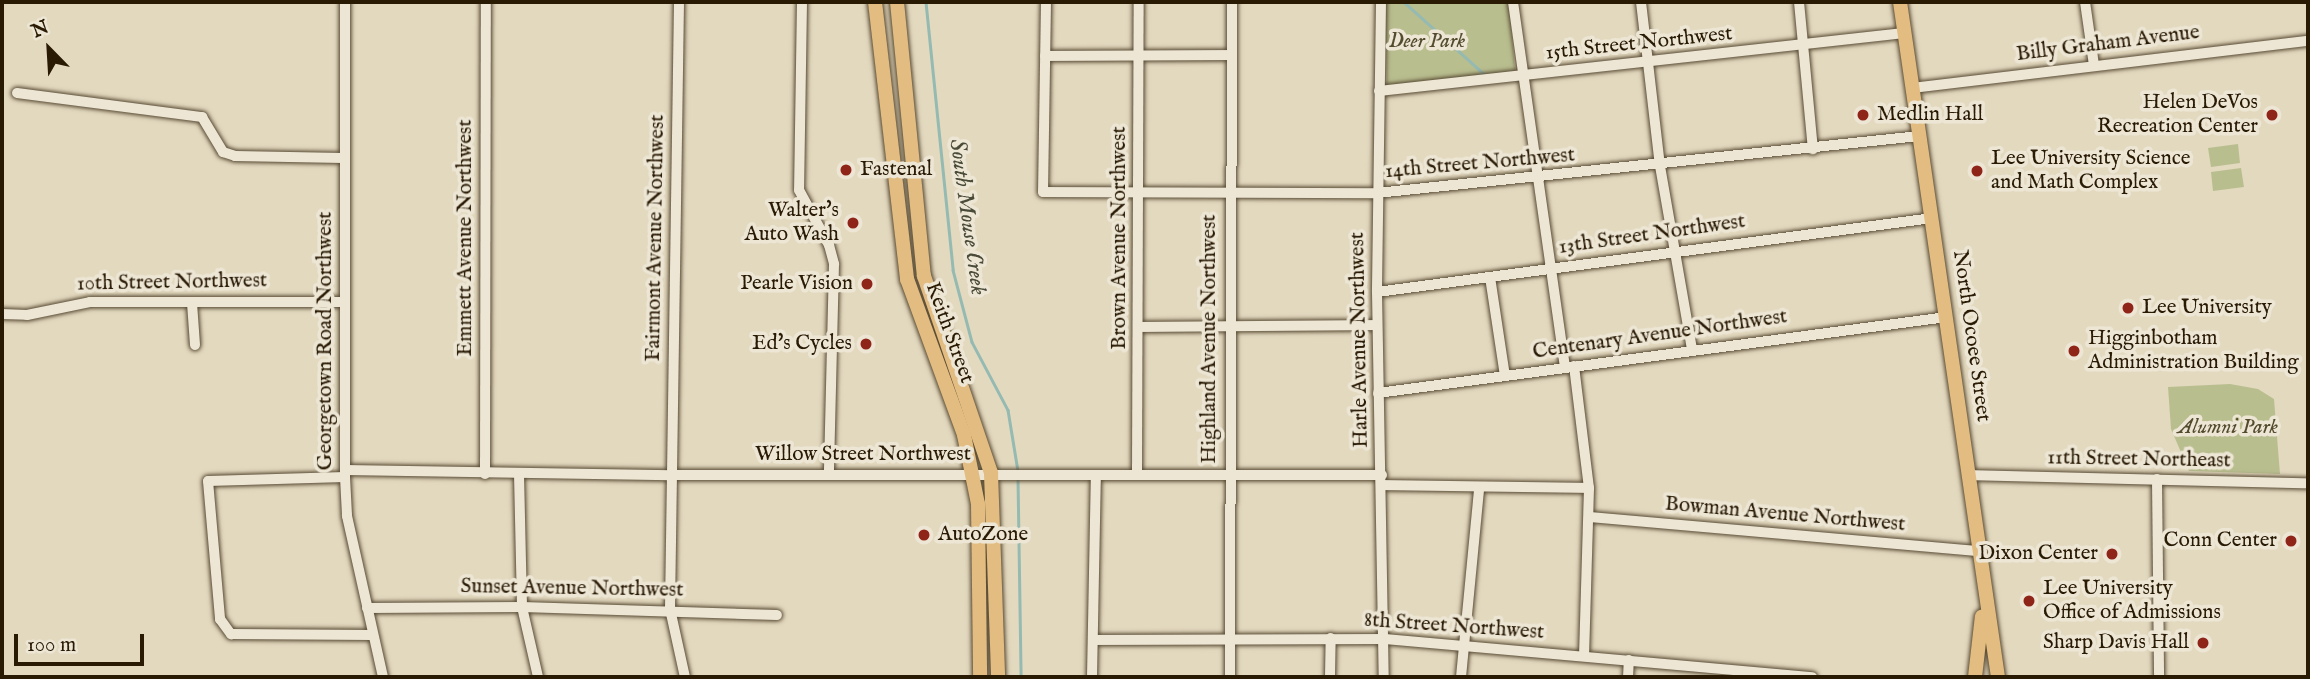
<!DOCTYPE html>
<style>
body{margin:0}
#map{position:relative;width:2310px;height:679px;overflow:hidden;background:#e3d9bf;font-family:"IM FELL English",serif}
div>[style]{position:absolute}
.green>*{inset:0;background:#b9be8f}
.stream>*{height:2.5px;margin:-1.25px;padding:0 1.25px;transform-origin:1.25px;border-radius:1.25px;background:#95bab2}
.roads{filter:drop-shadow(0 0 2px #584a33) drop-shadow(0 0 2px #584a33)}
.minor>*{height:10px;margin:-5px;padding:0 5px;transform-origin:5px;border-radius:5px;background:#ede6d5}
.major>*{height:14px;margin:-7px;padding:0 7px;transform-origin:7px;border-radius:7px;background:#e2bc80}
.dots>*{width:19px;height:19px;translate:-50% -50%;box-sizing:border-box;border:4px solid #ede6d5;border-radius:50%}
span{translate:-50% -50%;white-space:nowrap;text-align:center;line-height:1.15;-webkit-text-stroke:7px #ede6d5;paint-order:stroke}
.park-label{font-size:21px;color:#544b2e;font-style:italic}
.street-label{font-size:21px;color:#291a04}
.poi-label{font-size:21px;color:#291a04}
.right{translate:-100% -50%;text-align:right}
.left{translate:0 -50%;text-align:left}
.water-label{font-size:23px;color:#494a38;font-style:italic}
.frame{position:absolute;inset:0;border:4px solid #291a04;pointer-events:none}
.north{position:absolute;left:14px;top:14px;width:70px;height:70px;-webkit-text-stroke:5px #ede6d5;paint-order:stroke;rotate:336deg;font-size:19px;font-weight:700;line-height:28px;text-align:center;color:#291a04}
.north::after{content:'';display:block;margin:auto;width:24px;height:32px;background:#291a04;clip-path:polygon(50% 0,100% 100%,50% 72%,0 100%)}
.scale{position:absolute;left:14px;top:634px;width:130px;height:32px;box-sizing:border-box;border:4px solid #291a04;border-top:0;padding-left:9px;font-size:21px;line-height:24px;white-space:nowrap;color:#291a04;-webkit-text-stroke:5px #ede6d5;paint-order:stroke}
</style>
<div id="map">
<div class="green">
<div style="clip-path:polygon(1385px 2px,1509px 2px,1515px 71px,1387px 86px)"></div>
<div style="clip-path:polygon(2238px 144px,2240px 163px,2211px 167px,2208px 148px)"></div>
<div style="clip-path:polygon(2241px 168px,2244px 187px,2213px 191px,2211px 172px)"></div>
<div style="clip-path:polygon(2230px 384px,2258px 389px,2274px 399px,2280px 474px,2189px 471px,2171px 429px,2168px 387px)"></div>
</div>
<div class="stream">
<div style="left:926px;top:2px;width:269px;rotate:84.2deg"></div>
<div style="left:953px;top:270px;width:74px;rotate:75.2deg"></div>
<div style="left:972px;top:342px;width:77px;rotate:62.1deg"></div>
<div style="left:1008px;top:410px;width:62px;rotate:80.7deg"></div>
<div style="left:1404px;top:2px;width:106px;rotate:41.9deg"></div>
<div style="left:1018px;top:478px;width:199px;rotate:89.1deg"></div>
</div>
<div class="roads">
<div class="minor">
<div style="left:345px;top:2px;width:475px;rotate:90deg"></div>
<div style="left:345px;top:477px;width:39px;rotate:87deg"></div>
<div style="left:347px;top:516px;width:165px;rotate:77.4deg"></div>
<div style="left:679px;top:2px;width:607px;rotate:90.85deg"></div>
<div style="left:670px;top:609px;width:70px;rotate:77.6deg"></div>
<div style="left:802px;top:2px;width:188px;rotate:90.9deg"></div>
<div style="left:799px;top:190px;width:63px;rotate:61.4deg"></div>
<div style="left:829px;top:245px;width:20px;rotate:75deg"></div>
<div style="left:834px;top:264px;width:211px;rotate:91.4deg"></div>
<div style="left:1046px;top:2px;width:190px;rotate:90.9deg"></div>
<div style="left:1043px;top:192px;width:334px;rotate:0.2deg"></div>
<div style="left:1377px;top:193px;width:545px;rotate:-6deg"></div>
<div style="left:1381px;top:2px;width:290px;rotate:90.8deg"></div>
<div style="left:1377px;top:292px;width:385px;rotate:89deg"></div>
<div style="left:1513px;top:2px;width:369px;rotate:81.9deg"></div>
<div style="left:1641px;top:2px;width:165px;rotate:83.4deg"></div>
<div style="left:1660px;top:166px;width:186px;rotate:80.1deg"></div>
<div style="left:1799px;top:2px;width:148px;rotate:84.6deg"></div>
<div style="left:2085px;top:2px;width:64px;rotate:81.9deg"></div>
<div style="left:1045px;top:56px;width:186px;rotate:-0.3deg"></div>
<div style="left:1912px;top:88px;width:399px;rotate:-6.8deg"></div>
<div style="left:1379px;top:91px;width:528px;rotate:-6.3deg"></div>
<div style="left:17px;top:93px;width:187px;rotate:7.4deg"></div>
<div style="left:202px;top:117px;width:41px;rotate:59deg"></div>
<div style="left:223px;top:152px;width:13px;rotate:18deg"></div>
<div style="left:235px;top:156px;width:108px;rotate:1.1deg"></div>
<div style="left:1490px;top:277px;width:100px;rotate:81.4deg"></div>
<div style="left:1377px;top:292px;width:560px;rotate:-7.59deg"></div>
<div style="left:192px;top:303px;width:42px;rotate:85.9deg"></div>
<div style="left:2px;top:314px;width:25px;rotate:2deg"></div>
<div style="left:27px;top:315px;width:64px;rotate:-11.7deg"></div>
<div style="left:90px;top:302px;width:254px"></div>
<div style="left:1141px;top:327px;width:236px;rotate:-0.5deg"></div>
<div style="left:1574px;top:366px;width:123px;rotate:83deg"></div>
<div style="left:1589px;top:488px;width:168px;rotate:91.7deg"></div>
<div style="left:1378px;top:393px;width:574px;rotate:-7.61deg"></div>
<div style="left:345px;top:470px;width:327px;rotate:0.9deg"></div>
<div style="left:672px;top:475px;width:710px"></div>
<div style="left:1137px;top:473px;width:471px;rotate:-89.8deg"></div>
<div style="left:485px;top:474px;width:472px;rotate:-89.9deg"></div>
<div style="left:519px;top:474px;width:133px;rotate:88.7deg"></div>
<div style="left:522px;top:607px;width:72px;rotate:77.1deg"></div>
<div style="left:1970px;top:475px;width:338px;rotate:1.4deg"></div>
<div style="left:345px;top:477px;width:137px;rotate:178.3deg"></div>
<div style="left:208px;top:481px;width:139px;rotate:85deg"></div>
<div style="left:220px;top:619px;width:19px;rotate:54deg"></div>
<div style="left:231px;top:634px;width:142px;rotate:0.4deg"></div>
<div style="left:2157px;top:479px;width:198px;rotate:89.4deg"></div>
<div style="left:1383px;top:485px;width:206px;rotate:0.8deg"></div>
<div style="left:1589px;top:517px;width:390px;rotate:5deg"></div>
<div style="left:367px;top:608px;width:155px;rotate:-0.4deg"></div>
<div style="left:522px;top:607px;width:255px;rotate:1.8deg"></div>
<div style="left:1093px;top:640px;width:292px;rotate:-0.2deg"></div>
<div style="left:1385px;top:639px;width:429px;rotate:5.1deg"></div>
<div style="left:1092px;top:677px;width:202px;rotate:-88.9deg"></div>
<div style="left:1230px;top:677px;width:675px;rotate:-89.83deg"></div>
<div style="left:1330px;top:677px;width:39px;rotate:-89deg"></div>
<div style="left:1461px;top:677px;width:188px;rotate:-84.5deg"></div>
<div style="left:1628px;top:677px;width:17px;rotate:-87deg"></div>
</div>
<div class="major">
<div style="left:875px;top:2px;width:279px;rotate:83.4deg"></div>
<div style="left:907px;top:279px;width:166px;rotate:69.9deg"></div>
<div style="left:964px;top:435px;width:70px;rotate:78.5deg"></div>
<div style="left:978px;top:504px;width:173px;rotate:89.3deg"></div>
<div style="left:897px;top:2px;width:275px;rotate:84.4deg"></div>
<div style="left:924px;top:276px;width:208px;rotate:71.2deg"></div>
<div style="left:991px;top:473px;width:204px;rotate:88deg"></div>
<div style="left:1900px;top:2px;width:682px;rotate:81.74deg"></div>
<div style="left:1975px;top:677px;width:61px;rotate:-83.5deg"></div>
</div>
</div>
<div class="dots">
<div style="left:1863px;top:115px;background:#8f2418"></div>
<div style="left:2272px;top:115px;background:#8f2418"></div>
<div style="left:846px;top:170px;background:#8f2418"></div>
<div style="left:1977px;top:171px;background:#8f2418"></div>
<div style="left:853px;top:223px;background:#8f2418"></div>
<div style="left:867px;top:284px;background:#8f2418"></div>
<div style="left:2128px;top:308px;background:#8f2418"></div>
<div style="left:866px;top:344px;background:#8f2418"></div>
<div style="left:2074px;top:351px;background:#8f2418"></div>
<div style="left:924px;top:535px;background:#8f2418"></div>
<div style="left:2291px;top:541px;background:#8f2418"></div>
<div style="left:2112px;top:554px;background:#8f2418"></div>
<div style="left:2029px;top:601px;background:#8f2418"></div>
<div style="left:2203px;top:643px;background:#8f2418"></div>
</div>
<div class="park-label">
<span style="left:1427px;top:42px">Deer Park</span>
<span style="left:2228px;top:428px">Alumni Park</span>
</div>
<div class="street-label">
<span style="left:1639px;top:44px;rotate:-6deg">15th Street Northwest</span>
<span style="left:2108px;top:44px;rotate:-7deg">Billy Graham Avenue</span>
<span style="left:1480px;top:164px;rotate:-5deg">14th Street Northwest</span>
<span style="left:1652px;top:235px;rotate:-8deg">13th Street Northwest</span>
<span style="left:466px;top:238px;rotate:-90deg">Emmett Avenue Northwest</span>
<span style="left:656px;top:238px;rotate:-89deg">Fairmont Avenue Northwest</span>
<span style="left:1120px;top:238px;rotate:-90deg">Brown Avenue Northwest</span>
<span style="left:172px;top:283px;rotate:-1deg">10th Street Northwest</span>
<span style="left:949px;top:333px;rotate:70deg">Keith Street</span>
<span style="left:1660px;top:335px;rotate:-8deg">Centenary Avenue Northwest</span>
<span style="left:1971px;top:336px;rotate:82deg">North Ocoee Street</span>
<span style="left:1210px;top:339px;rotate:-90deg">Highland Avenue Northwest</span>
<span style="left:1360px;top:340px;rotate:-91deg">Harle Avenue Northwest</span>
<span style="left:326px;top:341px;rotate:-90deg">Georgetown Road Northwest</span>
<span style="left:863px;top:455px">Willow Street Northwest</span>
<span style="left:2139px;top:460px;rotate:1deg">11th Street Northeast</span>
<span style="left:1785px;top:515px;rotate:5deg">Bowman Avenue Northwest</span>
<span style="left:572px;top:589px;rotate:1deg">Sunset Avenue Northwest</span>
<span style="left:1454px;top:627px;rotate:4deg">8th Street Northwest</span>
</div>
<div class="poi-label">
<span class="right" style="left:2258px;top:115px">Helen DeVos<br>Recreation Center</span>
<span class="left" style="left:1877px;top:115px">Medlin Hall</span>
<span class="left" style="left:1991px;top:171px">Lee University Science<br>and Math Complex</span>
<span class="left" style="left:860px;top:170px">Fastenal</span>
<span class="right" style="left:839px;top:223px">Walter's<br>Auto Wash</span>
<span class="right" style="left:853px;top:284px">Pearle Vision</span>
<span class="left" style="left:2142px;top:308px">Lee University</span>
<span class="left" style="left:2088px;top:351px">Higginbotham<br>Administration Building</span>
<span class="right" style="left:852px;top:344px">Ed's Cycles</span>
<span class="left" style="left:938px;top:535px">AutoZone</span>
<span class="right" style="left:2277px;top:541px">Conn Center</span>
<span class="right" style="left:2098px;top:554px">Dixon Center</span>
<span class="left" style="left:2043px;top:601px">Lee University<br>Office of Admissions</span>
<span class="right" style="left:2189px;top:643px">Sharp Davis Hall</span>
</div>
<div class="water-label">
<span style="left:967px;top:217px;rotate:82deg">South Mouse Creek</span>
</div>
<div class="frame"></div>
<div class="north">N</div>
<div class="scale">100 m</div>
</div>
